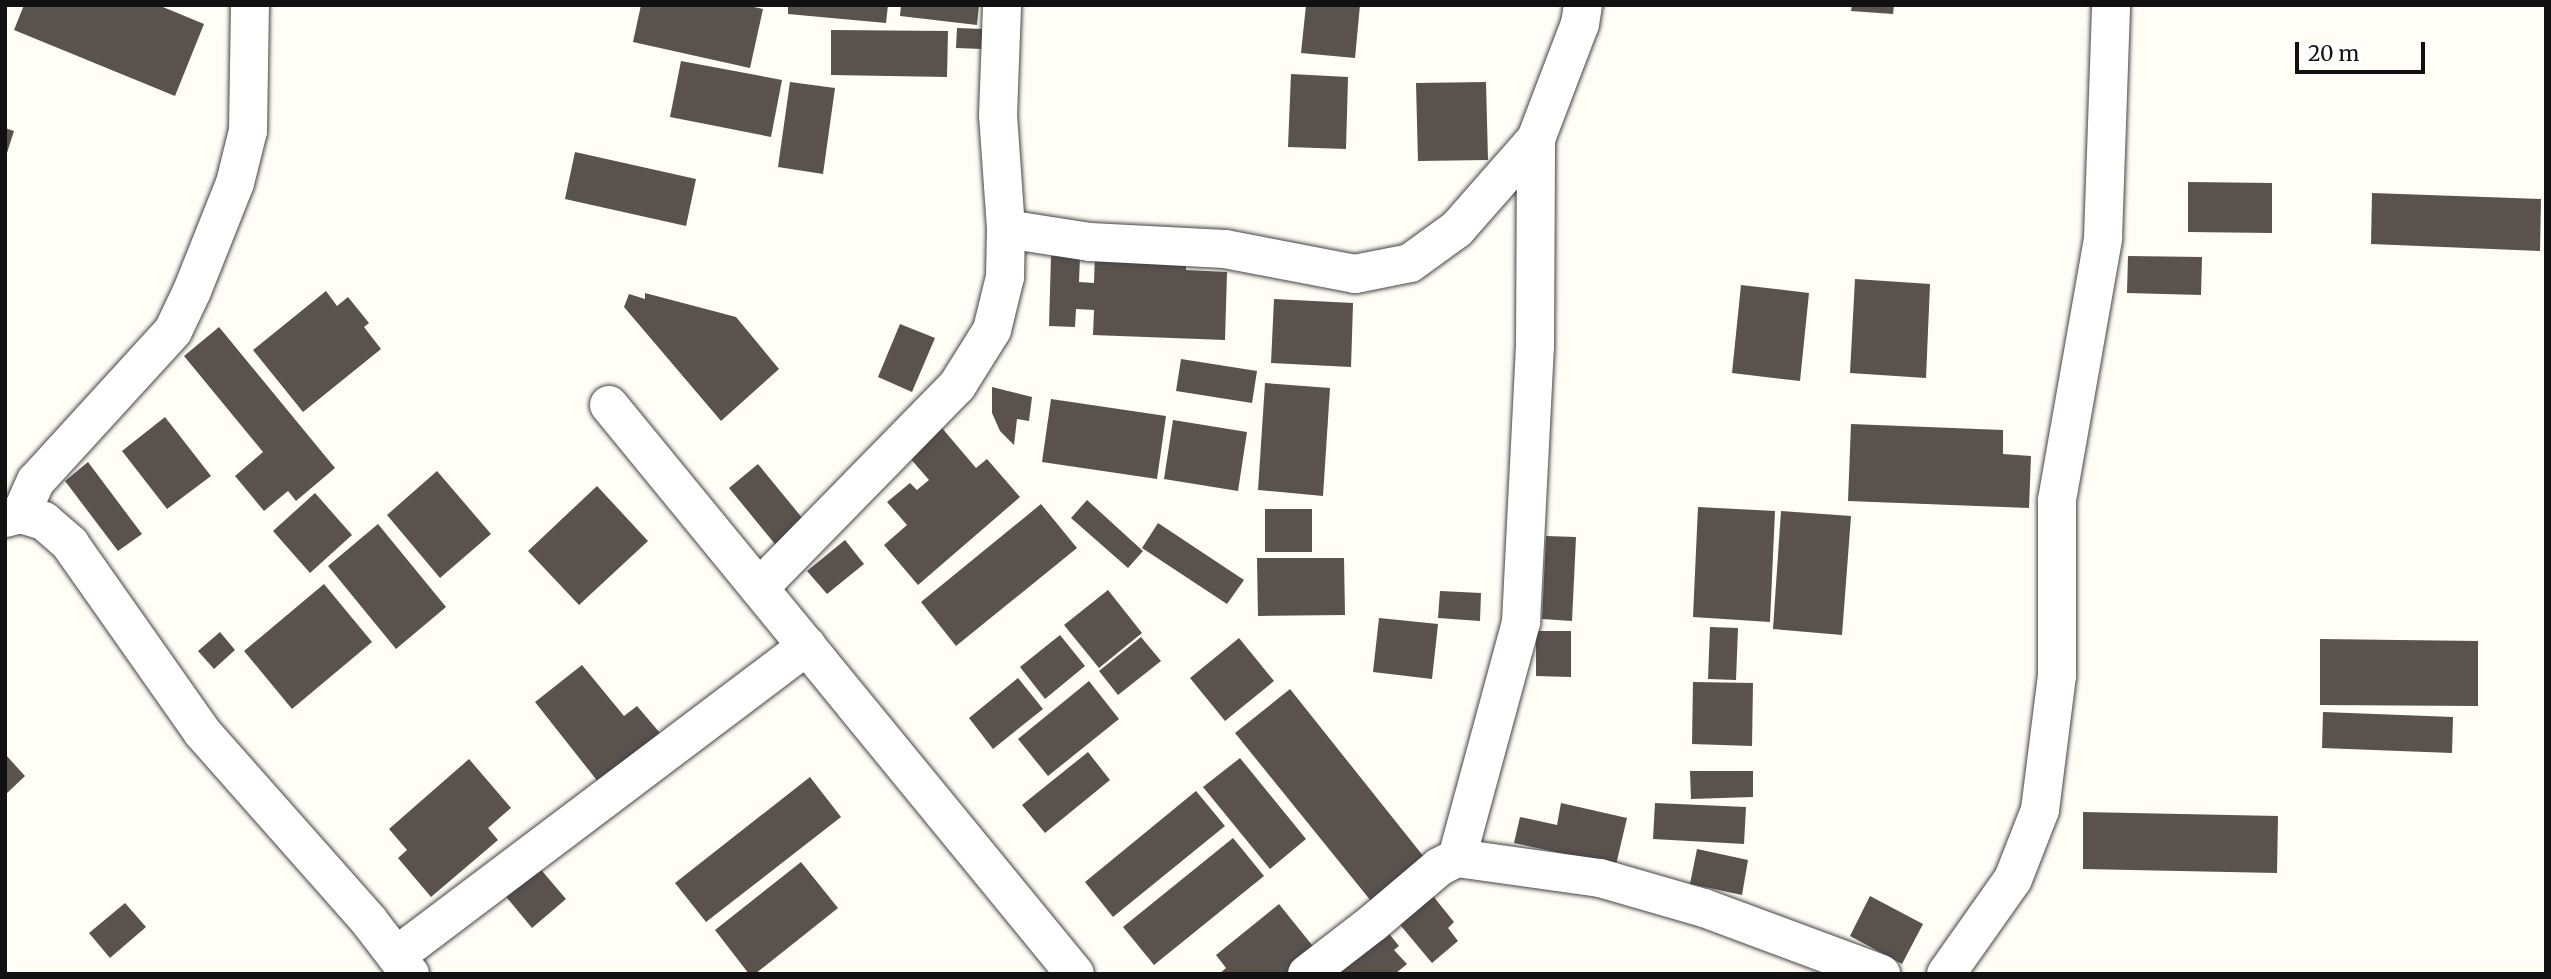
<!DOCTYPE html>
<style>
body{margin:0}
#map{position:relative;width:2551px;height:979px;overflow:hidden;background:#fffdf5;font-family:Merriweather,serif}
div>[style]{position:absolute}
.building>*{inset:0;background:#5a524d}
.roads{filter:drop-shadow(0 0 2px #444) drop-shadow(0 0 2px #444)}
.minor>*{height:38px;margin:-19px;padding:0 19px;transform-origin:19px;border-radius:19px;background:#fff}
span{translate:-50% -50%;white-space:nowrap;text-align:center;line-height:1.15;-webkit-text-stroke:7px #fff;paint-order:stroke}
.frame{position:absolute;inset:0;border:7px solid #111;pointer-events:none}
.scale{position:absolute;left:2295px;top:42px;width:130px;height:32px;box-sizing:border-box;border:4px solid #111;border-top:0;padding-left:9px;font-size:21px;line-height:24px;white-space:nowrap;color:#111;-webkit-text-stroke:5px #fff;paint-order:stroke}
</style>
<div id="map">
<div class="building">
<div style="clip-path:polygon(24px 5px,158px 5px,204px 24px,175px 96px,14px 30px)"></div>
<div style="clip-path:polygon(641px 5px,745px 5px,763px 9px,750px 68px,633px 42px)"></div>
<div style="clip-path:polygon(788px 5px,888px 5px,886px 23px,788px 14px)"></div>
<div style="clip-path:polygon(901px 5px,979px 5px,977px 25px,900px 16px)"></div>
<div style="clip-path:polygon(1306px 5px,1360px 5px,1355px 58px,1301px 53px)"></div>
<div style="clip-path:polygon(1852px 5px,1894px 5px,1893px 14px,1851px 11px)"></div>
<div style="clip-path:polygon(957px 28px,983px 29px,983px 49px,956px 48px)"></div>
<div style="clip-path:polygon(831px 30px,948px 31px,947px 77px,831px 75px)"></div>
<div style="clip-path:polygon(681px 61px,782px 80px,771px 137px,670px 117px)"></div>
<div style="clip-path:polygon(1291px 74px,1348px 77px,1346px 149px,1288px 147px)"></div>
<div style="clip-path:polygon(790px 82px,835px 88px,823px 174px,778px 167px)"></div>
<div style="clip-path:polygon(1486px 82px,1488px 160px,1418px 161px,1416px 83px)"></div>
<div style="clip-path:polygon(5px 128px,14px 131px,6px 156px,5px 156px)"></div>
<div style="clip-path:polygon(575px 152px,696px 179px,686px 226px,565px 199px)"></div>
<div style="clip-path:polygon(2188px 182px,2272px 183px,2272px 233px,2188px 232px)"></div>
<div style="clip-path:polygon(2372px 193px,2541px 199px,2540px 251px,2371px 244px)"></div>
<div style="clip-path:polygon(1095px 253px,1186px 256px,1186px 270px,1227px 272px,1225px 340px,1093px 335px,1094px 310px,1076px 309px,1075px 327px,1049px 326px,1051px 256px,1080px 257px,1079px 282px,1094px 283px)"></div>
<div style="clip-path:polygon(2128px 256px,2202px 257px,2201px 295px,2127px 293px)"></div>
<div style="clip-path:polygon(1855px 279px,1930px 284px,1926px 378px,1850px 373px)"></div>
<div style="clip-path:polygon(1741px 285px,1809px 293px,1800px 381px,1732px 373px)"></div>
<div style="clip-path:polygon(326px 291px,337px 306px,348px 297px,369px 323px,364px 327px,381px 349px,303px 412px,253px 350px)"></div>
<div style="clip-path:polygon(645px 293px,736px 317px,779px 369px,721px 421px,624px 307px,629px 294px,645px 299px)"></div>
<div style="clip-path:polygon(1274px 299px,1353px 303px,1351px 367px,1271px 363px)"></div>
<div style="clip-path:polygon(900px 324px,935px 338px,912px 392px,878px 377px)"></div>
<div style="clip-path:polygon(219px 327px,335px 468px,296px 501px,288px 491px,264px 511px,235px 476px,263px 452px,184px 356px)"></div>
<div style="clip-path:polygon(1181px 359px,1257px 371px,1252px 403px,1176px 391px)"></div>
<div style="clip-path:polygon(1265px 383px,1330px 388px,1323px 496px,1258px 490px)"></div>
<div style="clip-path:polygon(992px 387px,1032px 397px,1029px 421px,1017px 419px,1014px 445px,1000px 431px,992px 413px)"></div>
<div style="clip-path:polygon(1051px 399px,1166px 416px,1157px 479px,1042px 462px)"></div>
<div style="clip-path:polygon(165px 417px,211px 476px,167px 509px,122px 451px)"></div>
<div style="clip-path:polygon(1173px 420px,1247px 432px,1238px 491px,1164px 479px)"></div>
<div style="clip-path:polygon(936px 421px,976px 468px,987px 459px,1020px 497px,918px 585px,884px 545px,907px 525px,887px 502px,910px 483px,917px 490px,929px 480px,903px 450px)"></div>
<div style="clip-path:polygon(1851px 424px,2003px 430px,2003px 454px,2031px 456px,2029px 508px,1848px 501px)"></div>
<div style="clip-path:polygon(88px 462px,142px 534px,118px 551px,65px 481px)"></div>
<div style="clip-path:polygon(758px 464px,808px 525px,779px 549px,729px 488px)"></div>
<div style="clip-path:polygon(437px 471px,491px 534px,440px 578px,387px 515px)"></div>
<div style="clip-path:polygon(597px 486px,648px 541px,579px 605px,528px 551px)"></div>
<div style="clip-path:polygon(315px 493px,352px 535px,310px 573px,273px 531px)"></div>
<div style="clip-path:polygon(1087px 500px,1143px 551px,1128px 568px,1071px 518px)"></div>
<div style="clip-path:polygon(1041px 504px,1077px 548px,956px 646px,921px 602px)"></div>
<div style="clip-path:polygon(1698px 507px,1775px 511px,1770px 622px,1693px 617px)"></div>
<div style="clip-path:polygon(1265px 509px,1312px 509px,1312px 552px,1265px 552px)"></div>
<div style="clip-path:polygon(1781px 511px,1851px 516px,1842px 635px,1773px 629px)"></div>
<div style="clip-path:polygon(1158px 523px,1244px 580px,1227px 604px,1142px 548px)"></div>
<div style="clip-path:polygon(378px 524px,446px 607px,396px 649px,328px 566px)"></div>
<div style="clip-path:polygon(1546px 536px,1576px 537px,1572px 621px,1542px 619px)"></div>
<div style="clip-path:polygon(845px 540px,864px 564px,827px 594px,807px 571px)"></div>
<div style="clip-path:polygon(1257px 558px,1344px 558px,1345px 615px,1258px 616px)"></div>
<div style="clip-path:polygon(324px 584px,372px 642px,292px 709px,244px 651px)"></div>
<div style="clip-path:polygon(1108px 590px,1142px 633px,1099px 668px,1064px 625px)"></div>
<div style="clip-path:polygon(1440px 591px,1481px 593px,1480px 621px,1438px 618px)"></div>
<div style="clip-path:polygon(1379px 618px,1438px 624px,1432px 679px,1373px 672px)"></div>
<div style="clip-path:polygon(1710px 627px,1738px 628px,1736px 680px,1708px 679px)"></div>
<div style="clip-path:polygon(1536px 631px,1571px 631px,1571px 677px,1536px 676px)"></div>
<div style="clip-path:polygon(220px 632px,235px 650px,214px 669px,198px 651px)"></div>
<div style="clip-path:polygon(1060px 635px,1085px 666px,1045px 699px,1020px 667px)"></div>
<div style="clip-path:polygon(1141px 637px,1161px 661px,1118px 695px,1099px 671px)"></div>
<div style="clip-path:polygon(1239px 638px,1274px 681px,1225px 721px,1190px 678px)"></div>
<div style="clip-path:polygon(2320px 639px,2478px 641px,2478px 706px,2320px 705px)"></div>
<div style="clip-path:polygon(582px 665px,624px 716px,637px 706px,660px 733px,599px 783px,535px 702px)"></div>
<div style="clip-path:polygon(1018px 678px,1043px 709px,993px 749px,969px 718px)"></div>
<div style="clip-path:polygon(1089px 681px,1119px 719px,1048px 776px,1018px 739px)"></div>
<div style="clip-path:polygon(1693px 682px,1753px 683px,1752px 746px,1692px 744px)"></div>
<div style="clip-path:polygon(1290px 689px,1424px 857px,1371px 901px,1235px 733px)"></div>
<div style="clip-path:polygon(2323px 712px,2453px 717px,2452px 753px,2322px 748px)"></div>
<div style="clip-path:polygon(1088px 752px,1110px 780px,1045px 833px,1022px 805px)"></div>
<div style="clip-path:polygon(5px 754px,25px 776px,5px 795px)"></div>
<div style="clip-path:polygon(1240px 758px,1306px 839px,1270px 869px,1203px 787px)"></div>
<div style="clip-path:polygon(469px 759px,511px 808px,488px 828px,498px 840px,431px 897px,398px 858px,407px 850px,389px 829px)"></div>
<div style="clip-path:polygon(1690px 771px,1753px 771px,1753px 797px,1691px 799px)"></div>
<div style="clip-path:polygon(810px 777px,841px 817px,706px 922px,675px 883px)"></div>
<div style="clip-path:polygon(1196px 791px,1225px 826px,1113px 917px,1085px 882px)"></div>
<div style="clip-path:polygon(1561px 803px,1627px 818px,1616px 865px,1514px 843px,1520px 817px,1557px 825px)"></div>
<div style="clip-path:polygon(1655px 803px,1746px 807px,1744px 844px,1653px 839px)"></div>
<div style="clip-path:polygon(2083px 812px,2278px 816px,2277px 873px,2083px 869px)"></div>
<div style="clip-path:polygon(1233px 838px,1264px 876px,1154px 965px,1123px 927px)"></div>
<div style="clip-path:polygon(1697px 849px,1748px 860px,1742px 895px,1690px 884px)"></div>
<div style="clip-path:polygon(531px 858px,566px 899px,532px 928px,498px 887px)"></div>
<div style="clip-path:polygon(801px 862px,838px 908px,755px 974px,749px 974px,715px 930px)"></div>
<div style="clip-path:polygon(1425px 886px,1454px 922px,1448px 928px,1458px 941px,1432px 963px,1391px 914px)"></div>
<div style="clip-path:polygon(1870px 896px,1923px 924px,1902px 964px,1850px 936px)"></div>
<div style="clip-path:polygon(125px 903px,146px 927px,110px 958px,89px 933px)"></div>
<div style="clip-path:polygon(1279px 904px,1320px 955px,1297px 974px,1219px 974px,1226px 968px,1216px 955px)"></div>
<div style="clip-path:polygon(1382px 925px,1399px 946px,1394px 950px,1407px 964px,1395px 974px,1322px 974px)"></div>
</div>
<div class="roads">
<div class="minor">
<div style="left:1006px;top:229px;width:85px;rotate:8.8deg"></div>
<div style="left:1090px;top:242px;width:135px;rotate:3deg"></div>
<div style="left:1225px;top:249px;width:132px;rotate:10.9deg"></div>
<div style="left:1355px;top:274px;width:56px;rotate:-11.3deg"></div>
<div style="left:1410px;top:263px;width:58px;rotate:-35.9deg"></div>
<div style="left:1457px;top:229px;width:120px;rotate:-48.7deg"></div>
<div style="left:609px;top:405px;width:735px;rotate:50.68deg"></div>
<div style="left:21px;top:514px;width:36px;rotate:-66deg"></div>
<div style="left:36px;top:481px;width:203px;rotate:-47.6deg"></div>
<div style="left:173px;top:331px;width:44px;rotate:-64.6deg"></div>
<div style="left:192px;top:291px;width:116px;rotate:-68.3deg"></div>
<div style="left:235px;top:183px;width:54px;rotate:-76deg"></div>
<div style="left:248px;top:131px;width:126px;rotate:-89.1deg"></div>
<div style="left:5px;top:518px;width:16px;rotate:-14deg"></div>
<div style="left:21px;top:514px;width:24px;rotate:17deg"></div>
<div style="left:44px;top:521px;width:35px;rotate:41deg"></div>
<div style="left:70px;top:544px;width:230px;rotate:54.9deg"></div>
<div style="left:202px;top:732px;width:252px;rotate:48.5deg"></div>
<div style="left:369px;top:921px;width:67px;rotate:52.3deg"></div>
<div style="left:759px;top:588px;width:283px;rotate:-45.6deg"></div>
<div style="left:957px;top:386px;width:66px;rotate:-58deg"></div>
<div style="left:992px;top:330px;width:55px;rotate:-76.2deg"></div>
<div style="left:1005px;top:277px;width:48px;rotate:-88.8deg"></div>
<div style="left:1006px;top:229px;width:113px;rotate:-94deg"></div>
<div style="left:998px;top:116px;width:111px;rotate:-87.9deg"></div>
<div style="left:1457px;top:858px;width:245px;rotate:-74.8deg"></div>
<div style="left:1521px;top:622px;width:276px;rotate:-87.1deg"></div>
<div style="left:1535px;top:346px;width:207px;rotate:-89.7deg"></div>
<div style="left:1536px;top:139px;width:123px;rotate:-69.1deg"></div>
<div style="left:1580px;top:24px;width:19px;rotate:-81deg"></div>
<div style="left:396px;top:956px;width:515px;rotate:-37.03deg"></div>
<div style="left:1307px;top:974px;width:83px;rotate:-37.7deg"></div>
<div style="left:1373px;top:923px;width:87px;rotate:-40.3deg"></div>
<div style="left:1439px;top:867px;width:20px;rotate:-27deg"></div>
<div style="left:1457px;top:858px;width:144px;rotate:8deg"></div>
<div style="left:1600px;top:878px;width:108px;rotate:16.1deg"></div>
<div style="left:1704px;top:908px;width:189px;rotate:20.4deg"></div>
<div style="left:1946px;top:974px;width:116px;rotate:-54.8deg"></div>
<div style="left:2013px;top:879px;width:74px;rotate:-68.6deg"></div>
<div style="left:2040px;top:810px;width:135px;rotate:-82.8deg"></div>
<div style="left:2057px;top:676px;width:176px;rotate:-90deg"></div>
<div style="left:2057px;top:500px;width:266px;rotate:-80deg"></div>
<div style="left:2103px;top:238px;width:233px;rotate:-88deg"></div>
</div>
</div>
<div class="frame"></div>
<div class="scale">20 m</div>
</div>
